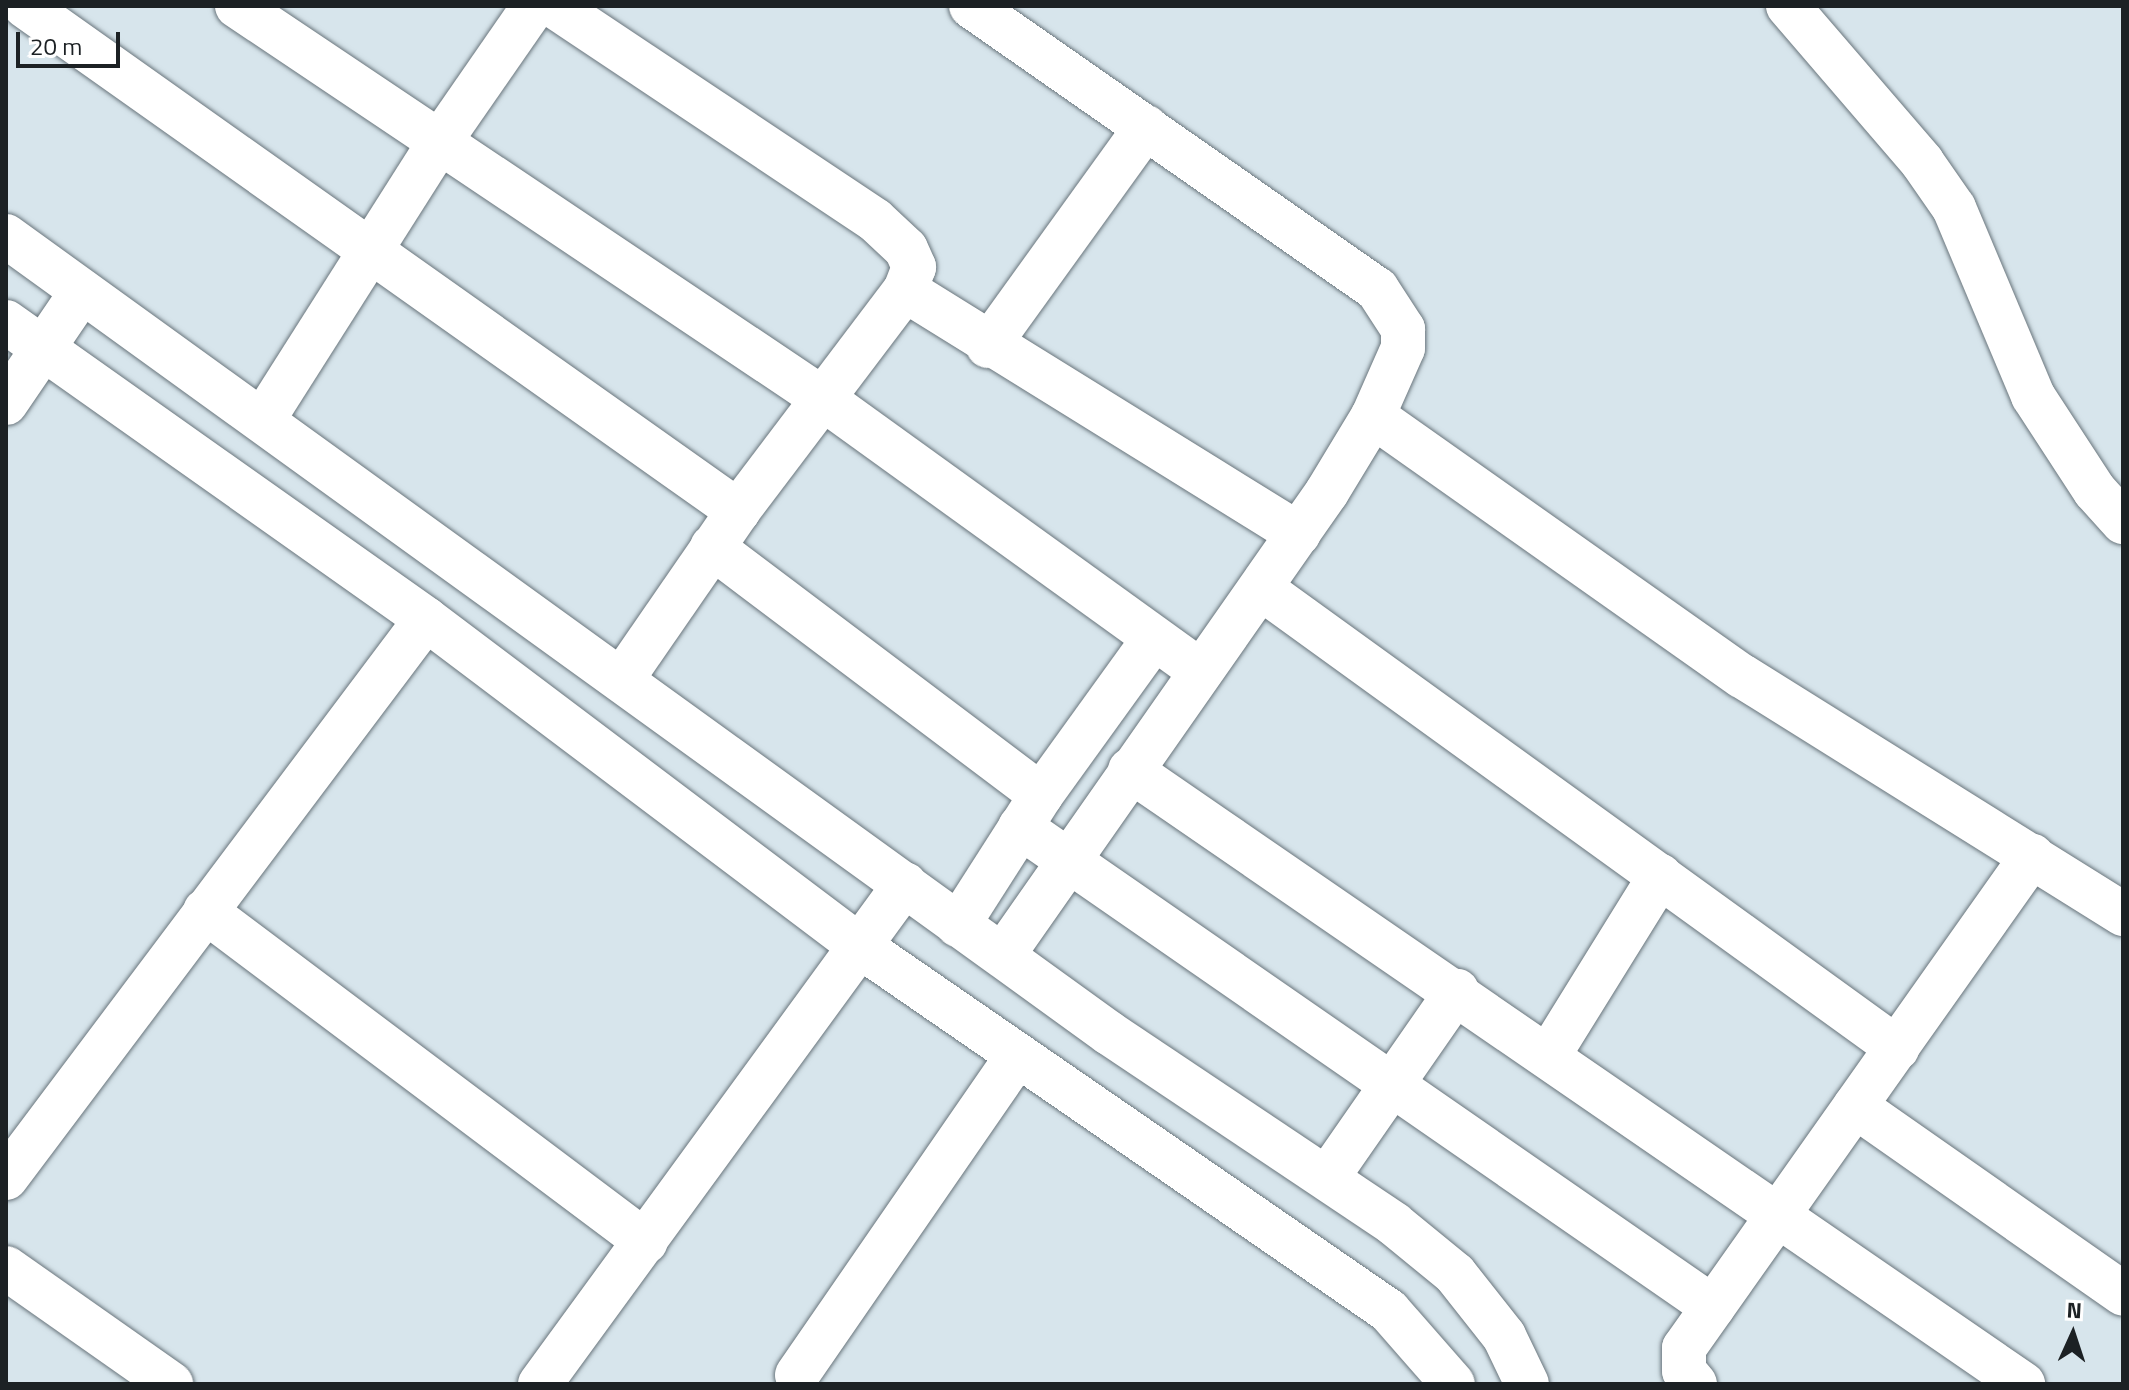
<!DOCTYPE html>
<style>
body{margin:0}
#map{position:relative;width:2129px;height:1390px;overflow:hidden;background:#d7e5ec;font-family:"Titillium Web",sans-serif}
div>[style]{position:absolute}
.roads{filter:drop-shadow(0 0 2px #69757c) drop-shadow(0 0 2px #69757c)}
.minor>*{height:44px;margin:-22px;padding:0 22px;transform-origin:22px;border-radius:22px;background:#fff}
span{translate:-50% -50%;white-space:nowrap;text-align:center;line-height:1.15;-webkit-text-stroke:7px #fff;paint-order:stroke}
.frame{position:absolute;inset:0;border:8px solid #1c2124;pointer-events:none}
.north{position:absolute;left:2033px;top:1294px;width:80px;height:80px;-webkit-text-stroke:6px #fff;paint-order:stroke;rotate:3deg;font-size:22px;font-weight:700;line-height:32px;text-align:center;color:#1c2124}
.north::after{content:'';display:block;margin:auto;width:28px;height:36px;background:#1c2124;clip-path:polygon(50% 0,100% 100%,50% 72%,0 100%)}
.scale{position:absolute;left:16px;top:32px;width:104px;height:36px;box-sizing:border-box;border:4px solid #1c2124;border-top:0;padding-left:10px;font-size:24px;line-height:28px;white-space:nowrap;color:#1c2124;-webkit-text-stroke:6px #fff;paint-order:stroke}
</style>
<div id="map">
<div class="roads">
<div class="minor">
<div style="left:25px;top:6px;width:874px;rotate:35.31deg"></div>
<div style="left:237px;top:6px;width:704px;rotate:33.83deg"></div>
<div style="left:822px;top:398px;width:467px;rotate:35.8deg"></div>
<div style="left:554px;top:6px;width:386px;rotate:33.7deg"></div>
<div style="left:875px;top:220px;width:42px;rotate:43.1deg"></div>
<div style="left:906px;top:249px;width:20px;rotate:66deg"></div>
<div style="left:914px;top:267px;width:25px;rotate:111deg"></div>
<div style="left:905px;top:290px;width:277px;rotate:127.1deg"></div>
<div style="left:738px;top:511px;width:203px;rotate:124.6deg"></div>
<div style="left:971px;top:6px;width:495px;rotate:34.9deg"></div>
<div style="left:1377px;top:289px;width:48px;rotate:57deg"></div>
<div style="left:1403px;top:329px;width:19px;rotate:90deg"></div>
<div style="left:1403px;top:348px;width:74px;rotate:113.8deg"></div>
<div style="left:1373px;top:416px;width:89px;rotate:121.2deg"></div>
<div style="left:1327px;top:492px;width:565px;rotate:124.98deg"></div>
<div style="left:1788px;top:6px;width:206px;rotate:49.3deg"></div>
<div style="left:1922px;top:162px;width:56px;rotate:55.2deg"></div>
<div style="left:1954px;top:208px;width:204px;rotate:67.2deg"></div>
<div style="left:2033px;top:396px;width:113px;rotate:56.9deg"></div>
<div style="left:2095px;top:491px;width:42px;rotate:47.9deg"></div>
<div style="left:6px;top:236px;width:1361px;rotate:35.85deg"></div>
<div style="left:1109px;top:1033px;width:343px;rotate:33.8deg"></div>
<div style="left:1394px;top:1224px;width:79px;rotate:39.3deg"></div>
<div style="left:1455px;top:1274px;width:79px;rotate:51.7deg"></div>
<div style="left:1504px;top:1336px;width:53px;rotate:64.4deg"></div>
<div style="left:905px;top:290px;width:463px;rotate:31.8deg"></div>
<div style="left:6px;top:322px;width:514px;rotate:35.27deg"></div>
<div style="left:426px;top:619px;width:545px;rotate:37.02deg"></div>
<div style="left:861px;top:947px;width:641px;rotate:34.58deg"></div>
<div style="left:1389px;top:1311px;width:97px;rotate:48.8deg"></div>
<div style="left:988px;top:346px;width:270px;rotate:-54.2deg"></div>
<div style="left:6px;top:403px;width:135px;rotate:-55.8deg"></div>
<div style="left:1373px;top:416px;width:451px;rotate:35.2deg"></div>
<div style="left:1742px;top:676px;width:449px;rotate:32deg"></div>
<div style="left:263px;top:420px;width:328px;rotate:-57.6deg"></div>
<div style="left:439px;top:143px;width:167px;rotate:-55.3deg"></div>
<div style="left:712px;top:547px;width:412px;rotate:37deg"></div>
<div style="left:1262px;top:589px;width:784px;rotate:35.86deg"></div>
<div style="left:1130px;top:770px;width:1084px;rotate:34.51deg"></div>
<div style="left:1020px;top:827px;width:843px;rotate:34.71deg"></div>
<div style="left:205px;top:911px;width:551px;rotate:36.89deg"></div>
<div style="left:958px;top:925px;width:154px;rotate:-57.4deg"></div>
<div style="left:1041px;top:795px;width:190px;rotate:-54.2deg"></div>
<div style="left:1549px;top:1055px;width:211px;rotate:-58.2deg"></div>
<div style="left:1855px;top:1106px;width:327px;rotate:35deg"></div>
<div style="left:6px;top:1178px;width:699px;rotate:-53.08deg"></div>
<div style="left:1327px;top:1178px;width:228px;rotate:-55.2deg"></div>
<div style="left:6px;top:1268px;width:202px;rotate:35.1deg"></div>
<div style="left:797px;top:1375px;width:388px;rotate:-55.4deg"></div>
<div style="left:540px;top:1384px;width:619px;rotate:-53.87deg"></div>
<div style="left:1695px;top:1384px;width:17px;rotate:-130deg"></div>
<div style="left:1684px;top:1371px;width:23px;rotate:-90deg"></div>
<div style="left:1684px;top:1348px;width:603px;rotate:-54.73deg"></div>
</div>
</div>
<div class="frame"></div>
<div class="north">N</div>
<div class="scale">20 m</div>
</div>
